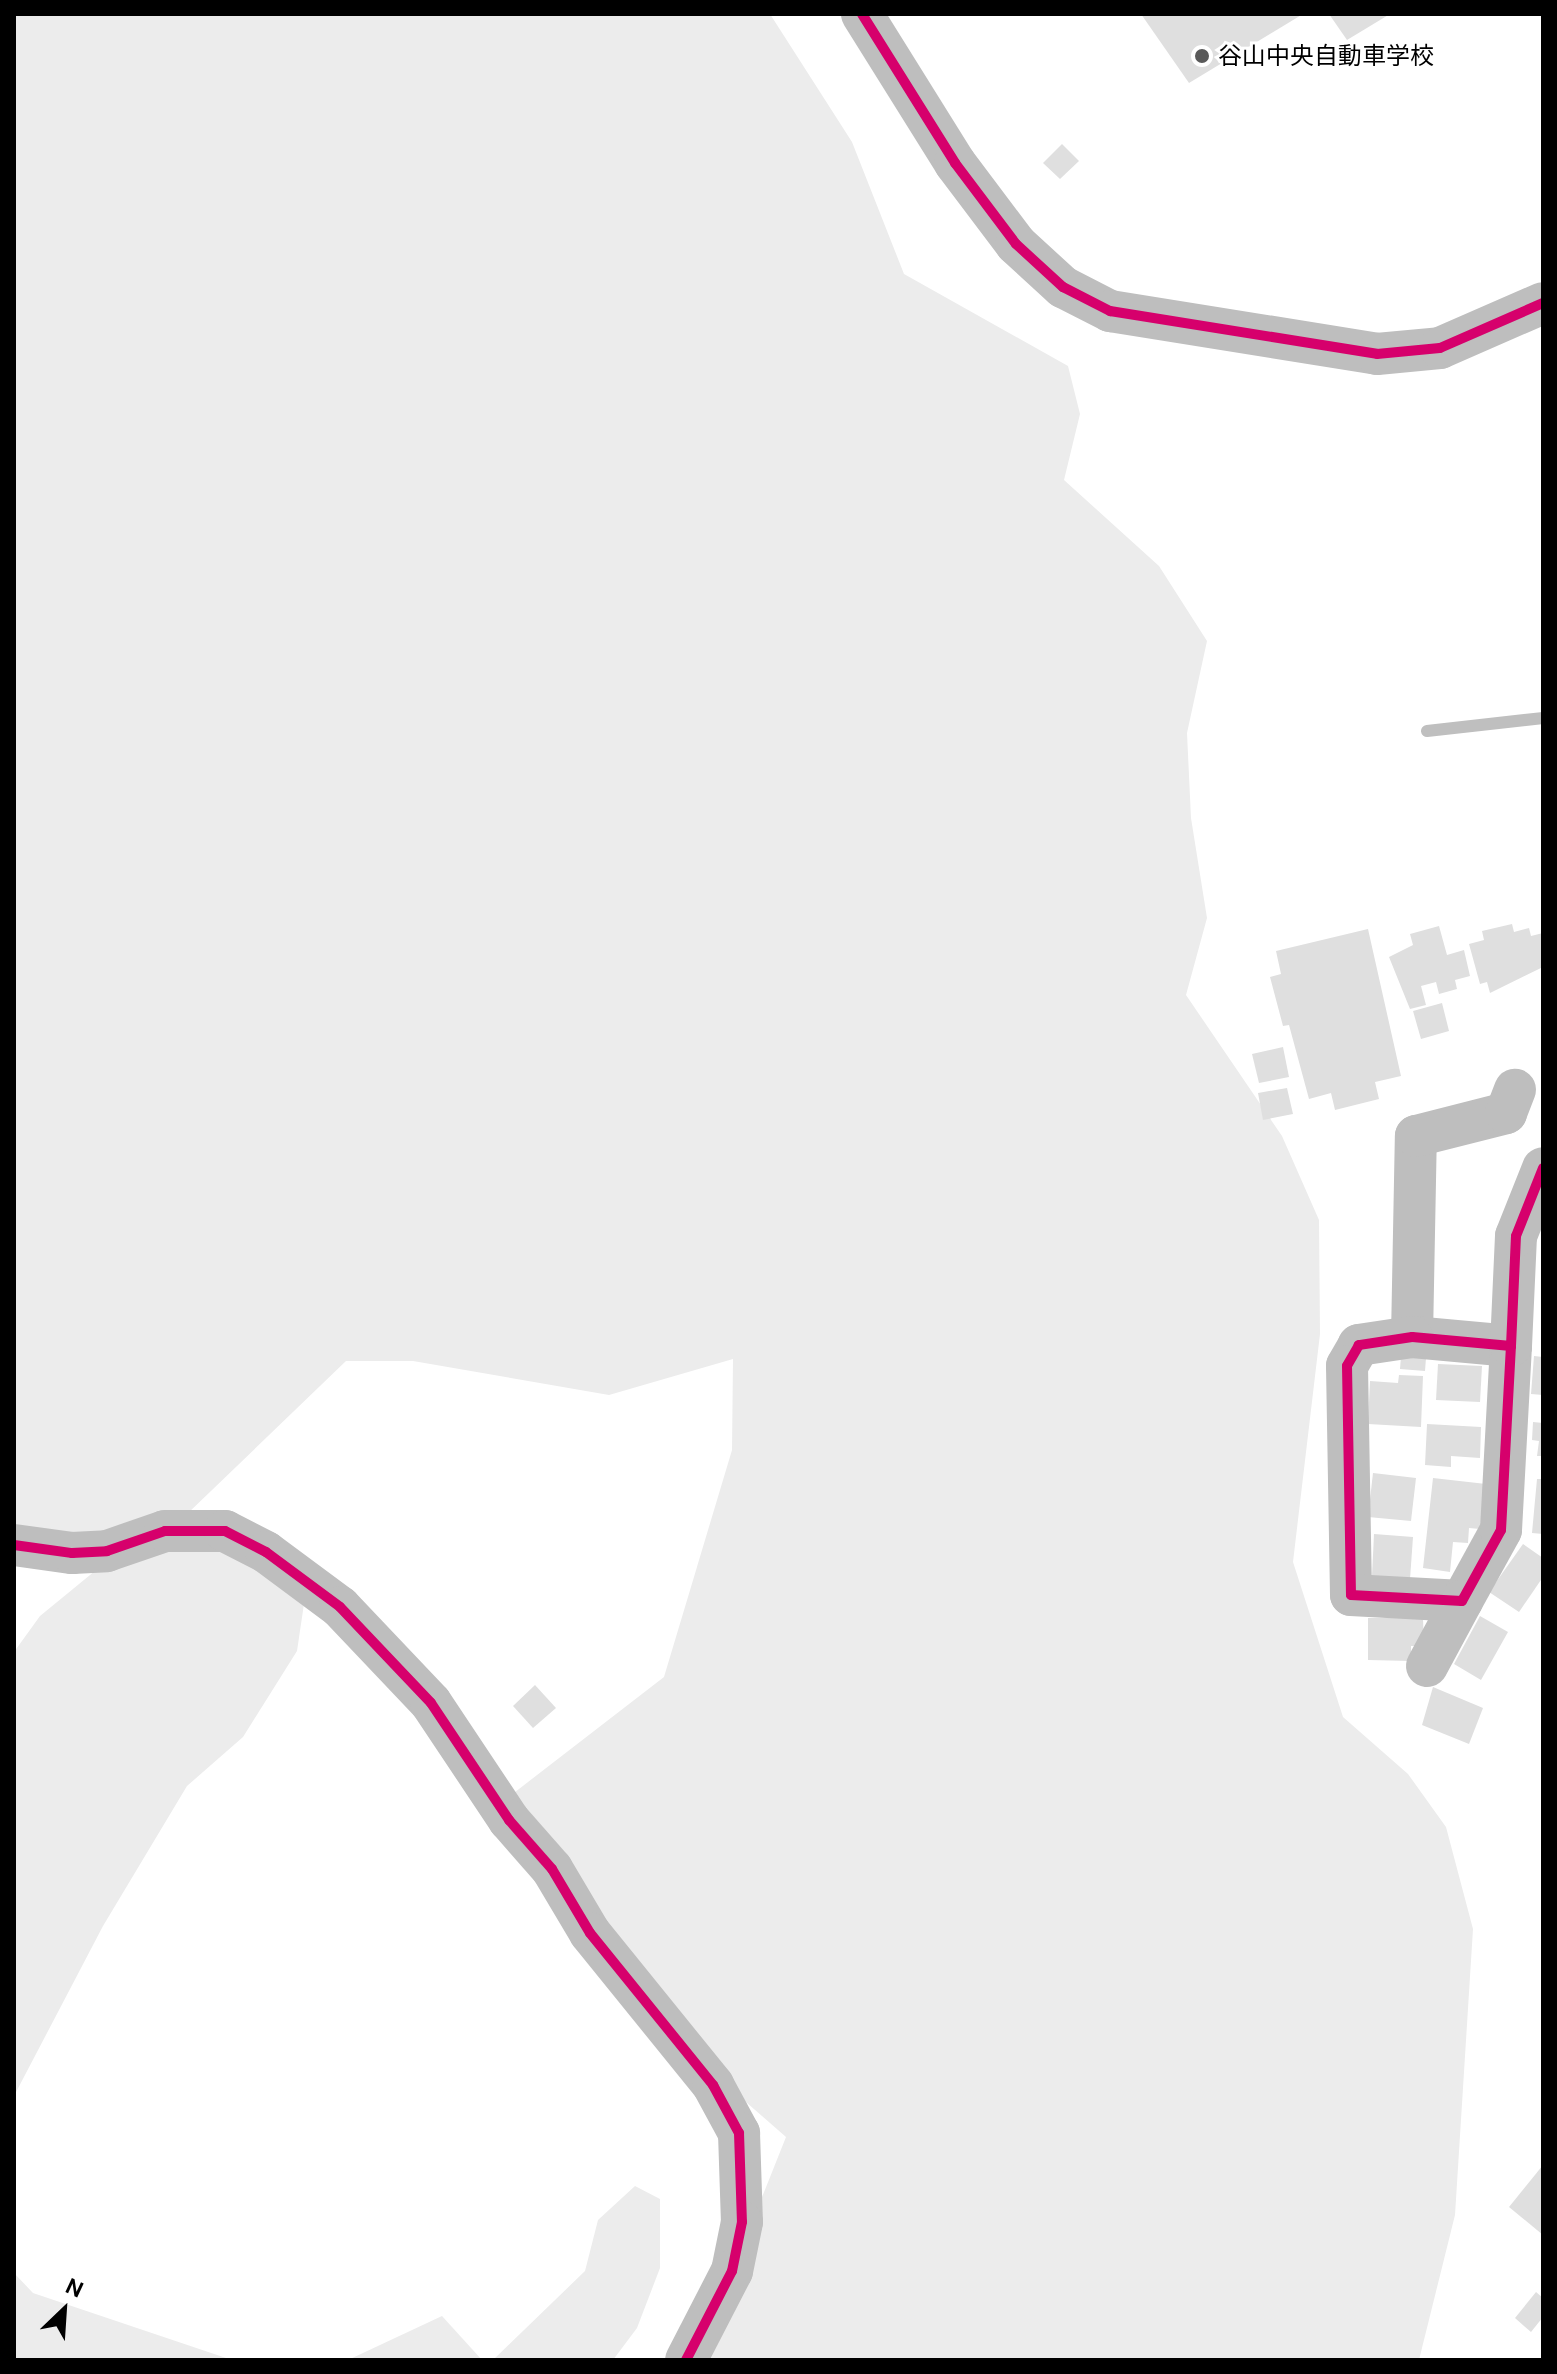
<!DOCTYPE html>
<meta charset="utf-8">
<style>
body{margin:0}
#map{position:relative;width:1557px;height:2374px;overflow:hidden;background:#fff;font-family:"DM Sans","Noto Sans JP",sans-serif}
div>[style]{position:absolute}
.green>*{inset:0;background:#ececec}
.stream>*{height:12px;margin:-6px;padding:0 6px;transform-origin:6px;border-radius:6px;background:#bfbfbf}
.building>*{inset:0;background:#dfdfdf}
.minor>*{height:42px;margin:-21px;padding:0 21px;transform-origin:21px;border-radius:21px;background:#bebebe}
.cycleway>*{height:10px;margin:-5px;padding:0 5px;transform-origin:5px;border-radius:5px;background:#d6006c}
.dots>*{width:22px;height:22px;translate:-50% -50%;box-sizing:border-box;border:4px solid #fff;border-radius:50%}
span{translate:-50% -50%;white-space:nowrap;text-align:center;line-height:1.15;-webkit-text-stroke:6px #fff;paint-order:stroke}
.poi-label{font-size:24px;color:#000}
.left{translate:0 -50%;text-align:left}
.frame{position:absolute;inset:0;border:16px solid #000;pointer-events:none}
.north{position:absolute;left:24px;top:2270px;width:80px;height:80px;-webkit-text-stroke:6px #fff;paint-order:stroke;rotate:25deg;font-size:22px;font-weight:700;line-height:32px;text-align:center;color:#000}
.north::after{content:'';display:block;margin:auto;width:28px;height:36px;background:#000;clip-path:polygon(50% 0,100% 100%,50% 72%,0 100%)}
</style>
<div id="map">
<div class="green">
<div style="clip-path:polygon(14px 14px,770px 14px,852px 142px,904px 274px,1068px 366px,1080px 414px,1064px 480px,1159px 566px,1207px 641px,1187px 733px,1191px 818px,1207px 918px,1186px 995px,1282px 1136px,1319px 1220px,1320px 1334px,1293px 1562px,1343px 1717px,1408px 1774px,1446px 1827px,1473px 1929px,1455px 2215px,1419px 2360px,697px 2360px,786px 2137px,724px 2083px,506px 1799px,664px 1677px,732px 1450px,733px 1359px,609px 1395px,413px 1361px,346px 1361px,186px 1515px,118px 1542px,14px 1539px)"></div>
<div style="clip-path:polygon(215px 1537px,305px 1597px,297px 1651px,243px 1737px,187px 1786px,103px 1926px,14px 2096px,14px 1652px,40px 1616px,112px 1557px)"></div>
<div style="clip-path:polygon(635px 2186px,660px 2199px,660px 2268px,637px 2328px,613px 2360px,493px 2360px,585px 2271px,598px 2220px)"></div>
<div style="clip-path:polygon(14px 2273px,33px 2293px,232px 2360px,14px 2360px)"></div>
<div style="clip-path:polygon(442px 2316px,482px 2360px,348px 2360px)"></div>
</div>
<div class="stream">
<div style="left:1427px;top:731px;width:117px;rotate:-6.4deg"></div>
</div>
<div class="building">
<div style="clip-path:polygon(1141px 14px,1303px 14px,1189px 83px)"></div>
<div style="clip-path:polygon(1329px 14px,1390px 14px,1347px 40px)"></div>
<div style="clip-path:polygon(1062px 144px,1079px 161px,1060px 179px,1043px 163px)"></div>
<div style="clip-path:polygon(1512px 924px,1514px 932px,1529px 928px,1531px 936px,1543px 933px,1543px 967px,1490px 993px,1487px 982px,1480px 984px,1469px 944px,1484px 940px,1482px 931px)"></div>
<div style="clip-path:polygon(1439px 926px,1447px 955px,1464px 950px,1470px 976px,1455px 980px,1457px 989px,1439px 994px,1436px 982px,1421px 986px,1426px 1005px,1410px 1009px,1389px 957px,1413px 945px,1410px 934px)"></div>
<div style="clip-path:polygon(1368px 929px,1401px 1076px,1375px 1082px,1379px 1099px,1335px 1110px,1331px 1093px,1309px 1099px,1289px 1025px,1283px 1026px,1270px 977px,1281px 974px,1276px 951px)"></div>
<div style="clip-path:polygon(1442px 1003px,1449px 1031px,1421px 1039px,1413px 1011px)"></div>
<div style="clip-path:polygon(1283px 1047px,1289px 1077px,1259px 1083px,1252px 1054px)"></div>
<div style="clip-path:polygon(1287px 1088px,1293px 1114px,1263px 1120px,1258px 1093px)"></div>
<div style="clip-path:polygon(1401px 1356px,1426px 1358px,1425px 1371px,1400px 1369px)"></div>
<div style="clip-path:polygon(1534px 1356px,1543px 1357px,1543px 1395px,1531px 1394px)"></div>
<div style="clip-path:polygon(1438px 1364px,1482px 1366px,1480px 1402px,1436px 1400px)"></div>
<div style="clip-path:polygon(1399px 1375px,1423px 1376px,1421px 1427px,1368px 1424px,1370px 1381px,1398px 1383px)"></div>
<div style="clip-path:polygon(1533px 1422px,1543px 1423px,1543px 1456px,1537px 1456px,1539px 1441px,1532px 1440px)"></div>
<div style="clip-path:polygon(1427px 1424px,1481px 1427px,1480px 1458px,1451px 1456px,1451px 1467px,1425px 1465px)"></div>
<div style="clip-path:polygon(1373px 1473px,1416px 1478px,1411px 1521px,1368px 1517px)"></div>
<div style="clip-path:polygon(1433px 1478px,1486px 1484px,1480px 1529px,1469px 1528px,1468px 1543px,1453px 1542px,1450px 1572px,1423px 1568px)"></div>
<div style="clip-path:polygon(1537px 1479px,1543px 1479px,1543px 1534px,1532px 1533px)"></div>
<div style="clip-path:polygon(1374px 1534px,1413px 1537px,1410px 1579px,1372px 1576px)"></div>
<div style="clip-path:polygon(1523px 1544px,1543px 1558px,1543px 1577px,1519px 1612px,1489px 1592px)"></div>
<div style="clip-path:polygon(1480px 1616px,1508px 1632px,1481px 1680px,1454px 1664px)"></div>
<div style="clip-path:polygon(1368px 1618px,1423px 1618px,1424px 1646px,1411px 1646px,1411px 1661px,1368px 1660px)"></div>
<div style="clip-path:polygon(535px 1685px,556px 1708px,533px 1728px,513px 1706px)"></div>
<div style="clip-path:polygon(1433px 1687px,1483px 1708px,1469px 1744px,1422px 1725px)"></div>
<div style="clip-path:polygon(1543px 2165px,1543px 2235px,1509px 2207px)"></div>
<div style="clip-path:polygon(1536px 2292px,1543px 2298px,1543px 2317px,1531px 2332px,1515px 2318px)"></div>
</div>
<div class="minor">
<div style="left:862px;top:14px;width:176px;rotate:58deg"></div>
<div style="left:955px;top:163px;width:101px;rotate:53deg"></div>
<div style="left:1016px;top:244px;width:64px;rotate:42.5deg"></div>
<div style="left:1063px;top:287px;width:53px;rotate:27.1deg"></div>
<div style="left:1110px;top:311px;width:270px;rotate:9.1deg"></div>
<div style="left:1377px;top:354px;width:63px;rotate:-5.4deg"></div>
<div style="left:1440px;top:348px;width:112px;rotate:-23.6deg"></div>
<div style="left:1412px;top:1337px;width:201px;rotate:-88.9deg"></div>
<div style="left:1416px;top:1136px;width:93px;rotate:-14.3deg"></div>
<div style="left:1506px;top:1113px;width:25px;rotate:-69deg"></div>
<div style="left:1511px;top:1346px;width:99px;rotate:-174.8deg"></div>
<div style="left:1412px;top:1337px;width:54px;rotate:171.4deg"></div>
<div style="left:1359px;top:1345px;width:24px;rotate:120deg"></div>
<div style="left:1347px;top:1366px;width:229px;rotate:89deg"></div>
<div style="left:1351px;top:1595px;width:111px;rotate:3.1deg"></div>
<div style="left:1462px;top:1601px;width:81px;rotate:-61.2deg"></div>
<div style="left:1501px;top:1530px;width:184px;rotate:-86.9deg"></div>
<div style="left:1511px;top:1346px;width:110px;rotate:-87.4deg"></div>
<div style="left:1516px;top:1236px;width:73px;rotate:-68.3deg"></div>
<div style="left:14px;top:1545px;width:59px;rotate:7.9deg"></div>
<div style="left:72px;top:1553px;width:35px;rotate:-3deg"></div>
<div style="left:107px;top:1551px;width:61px;rotate:-19deg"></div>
<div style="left:165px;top:1531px;width:60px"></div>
<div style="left:225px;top:1531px;width:46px;rotate:27.1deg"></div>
<div style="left:266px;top:1552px;width:92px;rotate:36.6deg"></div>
<div style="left:340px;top:1607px;width:132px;rotate:46.5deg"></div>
<div style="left:431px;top:1703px;width:141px;rotate:56.3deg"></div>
<div style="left:509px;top:1820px;width:65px;rotate:48.7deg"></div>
<div style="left:552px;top:1869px;width:74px;rotate:59.3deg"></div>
<div style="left:590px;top:1933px;width:196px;rotate:51deg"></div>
<div style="left:713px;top:2085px;width:55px;rotate:61.6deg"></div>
<div style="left:739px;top:2133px;width:89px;rotate:88.1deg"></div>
<div style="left:742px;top:2222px;width:50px;rotate:101.5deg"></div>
<div style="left:732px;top:2271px;width:100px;rotate:117.3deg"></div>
<div style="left:1427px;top:1666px;width:74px;rotate:-61.7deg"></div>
</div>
<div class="cycleway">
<div style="left:862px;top:14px;width:176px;rotate:58deg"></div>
<div style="left:955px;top:163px;width:101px;rotate:53deg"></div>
<div style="left:1016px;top:244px;width:64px;rotate:42.5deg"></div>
<div style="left:1063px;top:287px;width:53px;rotate:27.1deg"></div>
<div style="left:1110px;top:311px;width:270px;rotate:9.1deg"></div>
<div style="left:1377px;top:354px;width:63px;rotate:-5.4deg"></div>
<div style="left:1440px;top:348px;width:112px;rotate:-23.6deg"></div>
<div style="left:1511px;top:1346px;width:99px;rotate:-174.8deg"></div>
<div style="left:1412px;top:1337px;width:54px;rotate:171.4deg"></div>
<div style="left:1359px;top:1345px;width:24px;rotate:120deg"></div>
<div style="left:1347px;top:1366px;width:229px;rotate:89deg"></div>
<div style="left:1351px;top:1595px;width:111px;rotate:3.1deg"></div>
<div style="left:1462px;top:1601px;width:81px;rotate:-61.2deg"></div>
<div style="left:1501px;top:1530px;width:184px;rotate:-86.9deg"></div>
<div style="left:1511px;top:1346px;width:110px;rotate:-87.4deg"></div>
<div style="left:1516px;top:1236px;width:73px;rotate:-68.3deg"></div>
<div style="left:14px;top:1545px;width:59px;rotate:7.9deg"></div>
<div style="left:72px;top:1553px;width:35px;rotate:-3deg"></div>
<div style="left:107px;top:1551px;width:61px;rotate:-19deg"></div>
<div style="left:165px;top:1531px;width:60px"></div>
<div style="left:225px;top:1531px;width:46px;rotate:27.1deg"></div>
<div style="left:266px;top:1552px;width:92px;rotate:36.6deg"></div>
<div style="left:340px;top:1607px;width:132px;rotate:46.5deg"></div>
<div style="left:431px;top:1703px;width:141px;rotate:56.3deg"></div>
<div style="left:509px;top:1820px;width:65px;rotate:48.7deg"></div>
<div style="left:552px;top:1869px;width:74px;rotate:59.3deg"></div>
<div style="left:590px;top:1933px;width:196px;rotate:51deg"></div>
<div style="left:713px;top:2085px;width:55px;rotate:61.6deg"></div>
<div style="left:739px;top:2133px;width:89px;rotate:88.1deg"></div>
<div style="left:742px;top:2222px;width:50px;rotate:101.5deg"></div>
<div style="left:732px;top:2271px;width:100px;rotate:117.3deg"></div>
</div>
<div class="dots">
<div style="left:1202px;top:56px;background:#595959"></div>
</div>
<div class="poi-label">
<span class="left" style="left:1218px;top:56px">谷山中央自動車学校</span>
</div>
<div class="frame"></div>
<div class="north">N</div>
</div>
